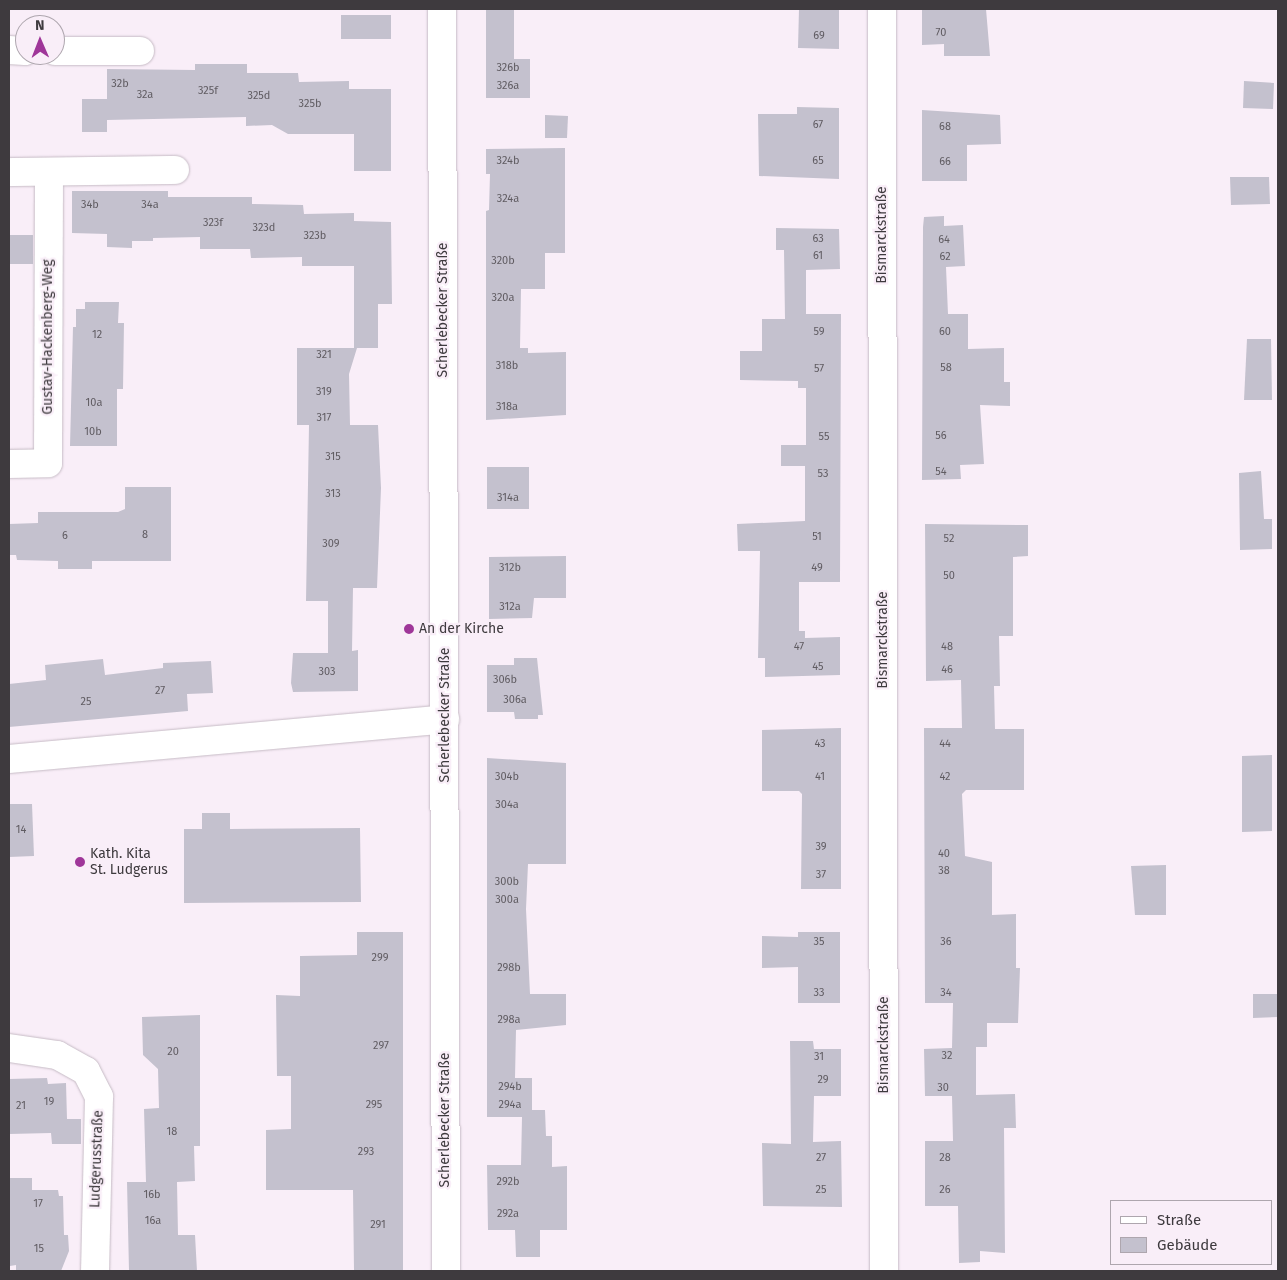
<!DOCTYPE html>
<meta charset="utf-8">
<style>
body{margin:0}
#map{position:relative;width:1287px;height:1280px;overflow:hidden;background:#f9eef8;font-family:"Fira Sans",sans-serif}
div>[style]{position:absolute}
.building>*{inset:0;background:#c4c1ce}
.roads{filter:drop-shadow(0 0 1px #c6bbc5) drop-shadow(0 0 1px #c6bbc5)}
.minor>*{height:28px;margin:-14px;padding:0 14px;transform-origin:14px;border-radius:14px;background:#fff}
.dots>*{width:14px;height:14px;translate:-50% -50%;box-sizing:border-box;border:2px solid #f9eef8;border-radius:50%}
span{translate:-50% -50%;white-space:nowrap;text-align:center;line-height:1.15;-webkit-text-stroke:4.5px #f9eef8;paint-order:stroke}
.number-label{font-size:11px;color:#605c62}
.number-label span{-webkit-text-stroke-width:0}
.street-label{font-size:14px;color:#3e3a3e}
.poi-label{font-size:14px;color:#3e3a3e}
.left{translate:0 -50%;text-align:left}
.frame{position:absolute;inset:0;border:10px solid #3e3a3e;pointer-events:none}
.legend{position:absolute;left:1110px;top:1200px;width:162px;height:65px;box-sizing:border-box;background:#f9eef8;border:1px solid #aea6ae;margin:0;padding:6px 9px;list-style:none;font-size:15px;color:#3e3a3e}
.legend li{display:flex;align-items:center;gap:10px;height:25px}
.legend b{width:25px;border:1px solid #aea6ae}
.north{position:absolute;left:15px;top:15px;width:50px;height:50px;box-sizing:border-box;background:#f9eef8;border:1px solid #aea6ae;border-radius:50%;rotate:359deg;font-size:14px;font-weight:700;line-height:20px;text-align:center;color:#3e3a3e}
.north::after{content:'';display:block;margin:auto;width:18px;height:22px;background:#9f3699;clip-path:polygon(50% 0,100% 100%,50% 72%,0 100%)}
</style>
<div id="map">
<div class="building">
<div style="clip-path:polygon(486px 9px,514px 9px,514px 59px,530px 59px,530px 98px,486px 98px)"></div>
<div style="clip-path:polygon(799px 9px,839px 9px,839px 49px,798px 48px)"></div>
<div style="clip-path:polygon(922px 9px,986px 9px,990px 56px,944px 56px,944px 44px,922px 45px)"></div>
<div style="clip-path:polygon(341px 15px,391px 15px,391px 39px,341px 39px)"></div>
<div style="clip-path:polygon(195px 64px,247px 64px,247px 73px,298px 73px,299px 82px,349px 81px,349px 89px,391px 89px,391px 171px,354px 171px,354px 134px,288px 134px,272px 125px,246px 126px,246px 117px,107px 120px,107px 132px,82px 132px,82px 99px,107px 99px,107px 69px,195px 70px)"></div>
<div style="clip-path:polygon(1244px 81px,1274px 83px,1273px 109px,1243px 108px)"></div>
<div style="clip-path:polygon(797px 107px,839px 108px,839px 179px,759px 176px,758px 114px,797px 114px)"></div>
<div style="clip-path:polygon(922px 110px,1000px 115px,1001px 144px,967px 145px,967px 181px,922px 181px)"></div>
<div style="clip-path:polygon(545px 115px,568px 116px,567px 138px,545px 138px)"></div>
<div style="clip-path:polygon(565px 148px,565px 253px,545px 253px,545px 289px,521px 289px,520px 348px,528px 348px,528px 353px,566px 352px,566px 415px,486px 420px,486px 211px,489px 210px,490px 174px,486px 174px,486px 149px)"></div>
<div style="clip-path:polygon(1230px 177px,1269px 177px,1270px 204px,1231px 205px)"></div>
<div style="clip-path:polygon(72px 191px,168px 191px,168px 197px,252px 197px,252px 204px,303px 205px,304px 214px,354px 213px,354px 221px,391px 222px,392px 304px,378px 304px,378px 348px,354px 348px,354px 266px,302px 266px,302px 257px,251px 258px,250px 249px,200px 249px,200px 237px,153px 238px,153px 241px,132px 241px,132px 248px,107px 247px,107px 234px,72px 233px)"></div>
<div style="clip-path:polygon(944px 216px,944px 226px,963px 225px,965px 266px,946px 267px,948px 314px,968px 314px,968px 349px,1004px 348px,1004px 382px,1010px 382px,1010px 406px,980px 405px,984px 464px,960px 465px,961px 479px,922px 480px,923px 227px,924px 217px)"></div>
<div style="clip-path:polygon(776px 228px,839px 229px,840px 269px,806px 270px,806px 314px,841px 314px,840px 582px,799px 582px,799px 631px,805px 631px,805px 638px,840px 637px,840px 675px,765px 677px,765px 658px,758px 658px,760px 551px,738px 551px,737px 524px,805px 521px,805px 466px,781px 466px,781px 445px,806px 445px,806px 388px,798px 388px,798px 381px,740px 380px,740px 351px,762px 351px,762px 319px,785px 319px,784px 250px,776px 250px)"></div>
<div style="clip-path:polygon(9px 235px,33px 235px,33px 264px,9px 264px)"></div>
<div style="clip-path:polygon(85px 302px,119px 302px,118px 323px,124px 323px,123px 389px,117px 389px,117px 446px,70px 446px,73px 327px,76px 327px,76px 309px,85px 309px)"></div>
<div style="clip-path:polygon(1247px 339px,1271px 339px,1272px 400px,1244px 400px)"></div>
<div style="clip-path:polygon(297px 348px,357px 348px,349px 374px,350px 425px,378px 425px,381px 488px,377px 588px,353px 588px,352px 651px,358px 650px,358px 691px,293px 692px,291px 683px,293px 653px,328px 653px,328px 601px,306px 601px,309px 425px,297px 425px)"></div>
<div style="clip-path:polygon(487px 467px,529px 467px,529px 509px,487px 509px)"></div>
<div style="clip-path:polygon(1261px 471px,1264px 519px,1272px 519px,1272px 549px,1240px 550px,1239px 473px)"></div>
<div style="clip-path:polygon(125px 487px,171px 487px,171px 561px,92px 561px,92px 569px,58px 569px,58px 561px,17px 560px,16px 555px,9px 555px,9px 524px,38px 523px,38px 512px,118px 512px,125px 509px)"></div>
<div style="clip-path:polygon(925px 524px,1028px 525px,1028px 556px,1013px 557px,1013px 636px,999px 636px,1000px 686px,994px 686px,995px 729px,1024px 729px,1024px 790px,966px 790px,962px 794px,965px 856px,992px 862px,992px 915px,1016px 914px,1016px 968px,1020px 968px,1018px 1023px,987px 1023px,987px 1047px,976px 1047px,976px 1095px,1015px 1094px,1016px 1128px,1004px 1128px,1005px 1253px,980px 1251px,980px 1262px,959px 1263px,958px 1206px,925px 1206px,925px 1141px,953px 1141px,952px 1096px,925px 1096px,924px 1049px,952px 1048px,953px 1003px,925px 1003px,924px 728px,962px 728px,961px 680px,926px 681px)"></div>
<div style="clip-path:polygon(566px 556px,566px 598px,534px 598px,532px 618px,489px 619px,489px 557px)"></div>
<div style="clip-path:polygon(514px 658px,537px 658px,543px 715px,538px 715px,538px 719px,515px 719px,514px 712px,487px 712px,487px 665px,514px 665px)"></div>
<div style="clip-path:polygon(103px 659px,105px 675px,163px 668px,163px 663px,211px 661px,213px 693px,187px 694px,188px 711px,9px 727px,9px 684px,46px 680px,45px 665px)"></div>
<div style="clip-path:polygon(841px 728px,841px 889px,801px 889px,802px 794px,799px 791px,762px 791px,762px 730px)"></div>
<div style="clip-path:polygon(1272px 755px,1272px 831px,1242px 832px,1242px 756px)"></div>
<div style="clip-path:polygon(487px 758px,566px 763px,566px 864px,528px 864px,526px 909px,530px 994px,566px 994px,566px 1025px,516px 1030px,515px 1078px,532px 1078px,532px 1110px,545px 1110px,546px 1136px,552px 1136px,552px 1167px,567px 1166px,567px 1230px,540px 1230px,540px 1257px,516px 1257px,515px 1230px,488px 1230px,487px 1165px,521px 1165px,522px 1117px,487px 1117px)"></div>
<div style="clip-path:polygon(9px 804px,32px 804px,34px 856px,9px 857px)"></div>
<div style="clip-path:polygon(202px 813px,230px 813px,230px 829px,360px 828px,361px 902px,184px 903px,184px 829px,202px 829px)"></div>
<div style="clip-path:polygon(1166px 865px,1166px 915px,1135px 915px,1131px 866px)"></div>
<div style="clip-path:polygon(357px 932px,403px 932px,403px 1271px,354px 1271px,353px 1190px,266px 1190px,266px 1130px,291px 1129px,291px 1076px,277px 1076px,276px 995px,300px 996px,300px 956px,357px 955px)"></div>
<div style="clip-path:polygon(798px 932px,840px 932px,840px 1003px,798px 1003px,798px 967px,762px 968px,762px 936px,798px 937px)"></div>
<div style="clip-path:polygon(1253px 994px,1278px 994px,1278px 1017px,1253px 1018px)"></div>
<div style="clip-path:polygon(200px 1015px,200px 1146px,194px 1146px,195px 1181px,177px 1182px,178px 1235px,195px 1235px,197px 1271px,129px 1271px,127px 1182px,146px 1182px,144px 1109px,159px 1108px,158px 1069px,143px 1055px,142px 1017px)"></div>
<div style="clip-path:polygon(790px 1041px,813px 1041px,814px 1049px,841px 1049px,841px 1096px,814px 1096px,813px 1142px,841px 1141px,842px 1207px,763px 1206px,762px 1143px,791px 1144px)"></div>
<div style="clip-path:polygon(47px 1078px,48px 1084px,66px 1083px,67px 1119px,81px 1119px,81px 1144px,52px 1144px,51px 1133px,9px 1134px,9px 1079px)"></div>
<div style="clip-path:polygon(9px 1178px,32px 1178px,32px 1190px,58px 1190px,59px 1196px,63px 1196px,64px 1235px,68px 1235px,69px 1251px,61px 1271px,16px 1271px,16px 1265px,10px 1266px)"></div>
</div>
<div class="roads">
<div class="minor">
<div style="left:442px;top:9px;width:1262px;rotate:89.82deg"></div>
<div style="left:882px;top:9px;width:1262px;rotate:89.91deg"></div>
<div style="left:9px;top:50px;width:16px;rotate:4deg"></div>
<div style="left:55px;top:51px;width:85px"></div>
<div style="left:9px;top:172px;width:166px;rotate:-0.7deg"></div>
<div style="left:9px;top:464px;width:39px;rotate:-1deg"></div>
<div style="left:48px;top:463px;width:291px;rotate:-89.8deg"></div>
<div style="left:9px;top:759px;width:438px;rotate:-5.2deg"></div>
<div style="left:9px;top:1048px;width:49px;rotate:8.3deg"></div>
<div style="left:57px;top:1055px;width:33px;rotate:29deg"></div>
<div style="left:86px;top:1071px;width:29px;rotate:63deg"></div>
<div style="left:99px;top:1097px;width:174px;rotate:91.3deg"></div>
</div>
</div>
<div class="dots">
<div style="left:409px;top:629px;background:#9f3699"></div>
<div style="left:80px;top:862px;background:#9f3699"></div>
</div>
<div class="number-label">
<span style="left:941px;top:33px">70</span>
<span style="left:819px;top:36px">69</span>
<span style="left:508px;top:68px">326b</span>
<span style="left:120px;top:84px">32b</span>
<span style="left:508px;top:86px">326a</span>
<span style="left:208px;top:91px">325f</span>
<span style="left:145px;top:95px">32a</span>
<span style="left:259px;top:96px">325d</span>
<span style="left:310px;top:104px">325b</span>
<span style="left:818px;top:125px">67</span>
<span style="left:945px;top:127px">68</span>
<span style="left:508px;top:161px">324b</span>
<span style="left:818px;top:161px">65</span>
<span style="left:945px;top:162px">66</span>
<span style="left:508px;top:199px">324a</span>
<span style="left:90px;top:205px">34b</span>
<span style="left:150px;top:205px">34a</span>
<span style="left:213px;top:223px">323f</span>
<span style="left:264px;top:228px">323d</span>
<span style="left:315px;top:236px">323b</span>
<span style="left:818px;top:239px">63</span>
<span style="left:944px;top:240px">64</span>
<span style="left:818px;top:256px">61</span>
<span style="left:945px;top:257px">62</span>
<span style="left:503px;top:261px">320b</span>
<span style="left:503px;top:298px">320a</span>
<span style="left:819px;top:332px">59</span>
<span style="left:945px;top:332px">60</span>
<span style="left:97px;top:335px">12</span>
<span style="left:324px;top:355px">321</span>
<span style="left:507px;top:366px">318b</span>
<span style="left:946px;top:368px">58</span>
<span style="left:819px;top:369px">57</span>
<span style="left:324px;top:392px">319</span>
<span style="left:94px;top:403px">10a</span>
<span style="left:507px;top:407px">318a</span>
<span style="left:324px;top:418px">317</span>
<span style="left:93px;top:432px">10b</span>
<span style="left:941px;top:436px">56</span>
<span style="left:824px;top:437px">55</span>
<span style="left:333px;top:457px">315</span>
<span style="left:941px;top:472px">54</span>
<span style="left:823px;top:474px">53</span>
<span style="left:333px;top:494px">313</span>
<span style="left:508px;top:498px">314a</span>
<span style="left:145px;top:535px">8</span>
<span style="left:65px;top:536px">6</span>
<span style="left:817px;top:537px">51</span>
<span style="left:949px;top:539px">52</span>
<span style="left:331px;top:544px">309</span>
<span style="left:510px;top:568px">312b</span>
<span style="left:817px;top:568px">49</span>
<span style="left:949px;top:576px">50</span>
<span style="left:510px;top:607px">312a</span>
<span style="left:799px;top:647px">47</span>
<span style="left:947px;top:647px">48</span>
<span style="left:818px;top:667px">45</span>
<span style="left:947px;top:670px">46</span>
<span style="left:327px;top:672px">303</span>
<span style="left:505px;top:680px">306b</span>
<span style="left:160px;top:691px">27</span>
<span style="left:515px;top:700px">306a</span>
<span style="left:86px;top:702px">25</span>
<span style="left:820px;top:744px">43</span>
<span style="left:945px;top:744px">44</span>
<span style="left:507px;top:777px">304b</span>
<span style="left:820px;top:777px">41</span>
<span style="left:945px;top:777px">42</span>
<span style="left:507px;top:805px">304a</span>
<span style="left:21px;top:830px">14</span>
<span style="left:821px;top:847px">39</span>
<span style="left:944px;top:854px">40</span>
<span style="left:944px;top:871px">38</span>
<span style="left:821px;top:875px">37</span>
<span style="left:507px;top:882px">300b</span>
<span style="left:507px;top:900px">300a</span>
<span style="left:819px;top:942px">35</span>
<span style="left:946px;top:942px">36</span>
<span style="left:380px;top:958px">299</span>
<span style="left:509px;top:968px">298b</span>
<span style="left:819px;top:993px">33</span>
<span style="left:946px;top:993px">34</span>
<span style="left:509px;top:1020px">298a</span>
<span style="left:381px;top:1046px">297</span>
<span style="left:173px;top:1052px">20</span>
<span style="left:947px;top:1056px">32</span>
<span style="left:819px;top:1057px">31</span>
<span style="left:823px;top:1080px">29</span>
<span style="left:510px;top:1087px">294b</span>
<span style="left:943px;top:1088px">30</span>
<span style="left:49px;top:1102px">19</span>
<span style="left:374px;top:1105px">295</span>
<span style="left:510px;top:1105px">294a</span>
<span style="left:21px;top:1106px">21</span>
<span style="left:172px;top:1132px">18</span>
<span style="left:366px;top:1152px">293</span>
<span style="left:821px;top:1158px">27</span>
<span style="left:945px;top:1158px">28</span>
<span style="left:508px;top:1182px">292b</span>
<span style="left:821px;top:1190px">25</span>
<span style="left:945px;top:1190px">26</span>
<span style="left:152px;top:1195px">16b</span>
<span style="left:38px;top:1204px">17</span>
<span style="left:508px;top:1214px">292a</span>
<span style="left:153px;top:1221px">16a</span>
<span style="left:378px;top:1225px">291</span>
<span style="left:39px;top:1249px">15</span>
</div>
<div class="street-label">
<span style="left:882px;top:235px;rotate:-90deg">Bismarckstraße</span>
<span style="left:443px;top:310px;rotate:-90deg">Scherlebecker Straße</span>
<span style="left:48px;top:337px;rotate:-90deg">Gustav-Hackenberg-Weg</span>
<span style="left:883px;top:640px;rotate:-90deg">Bismarckstraße</span>
<span style="left:445px;top:715px;rotate:-90deg">Scherlebecker Straße</span>
<span style="left:884px;top:1045px;rotate:-90deg">Bismarckstraße</span>
<span style="left:445px;top:1120px;rotate:-90deg">Scherlebecker Straße</span>
<span style="left:97px;top:1159px;rotate:-88deg">Ludgerusstraße</span>
</div>
<div class="poi-label">
<span class="left" style="left:419px;top:629px">An der Kirche</span>
<span class="left" style="left:90px;top:862px">Kath. Kita<br>St. Ludgerus</span>
</div>
<div class="frame"></div>
<ul class="legend">
<li><b style="height:6px;background:#fff"></b>Straße</li>
<li><b style="height:14px;background:#c4c1ce"></b>Gebäude</li>
</ul>
<div class="north">N</div>
</div>
